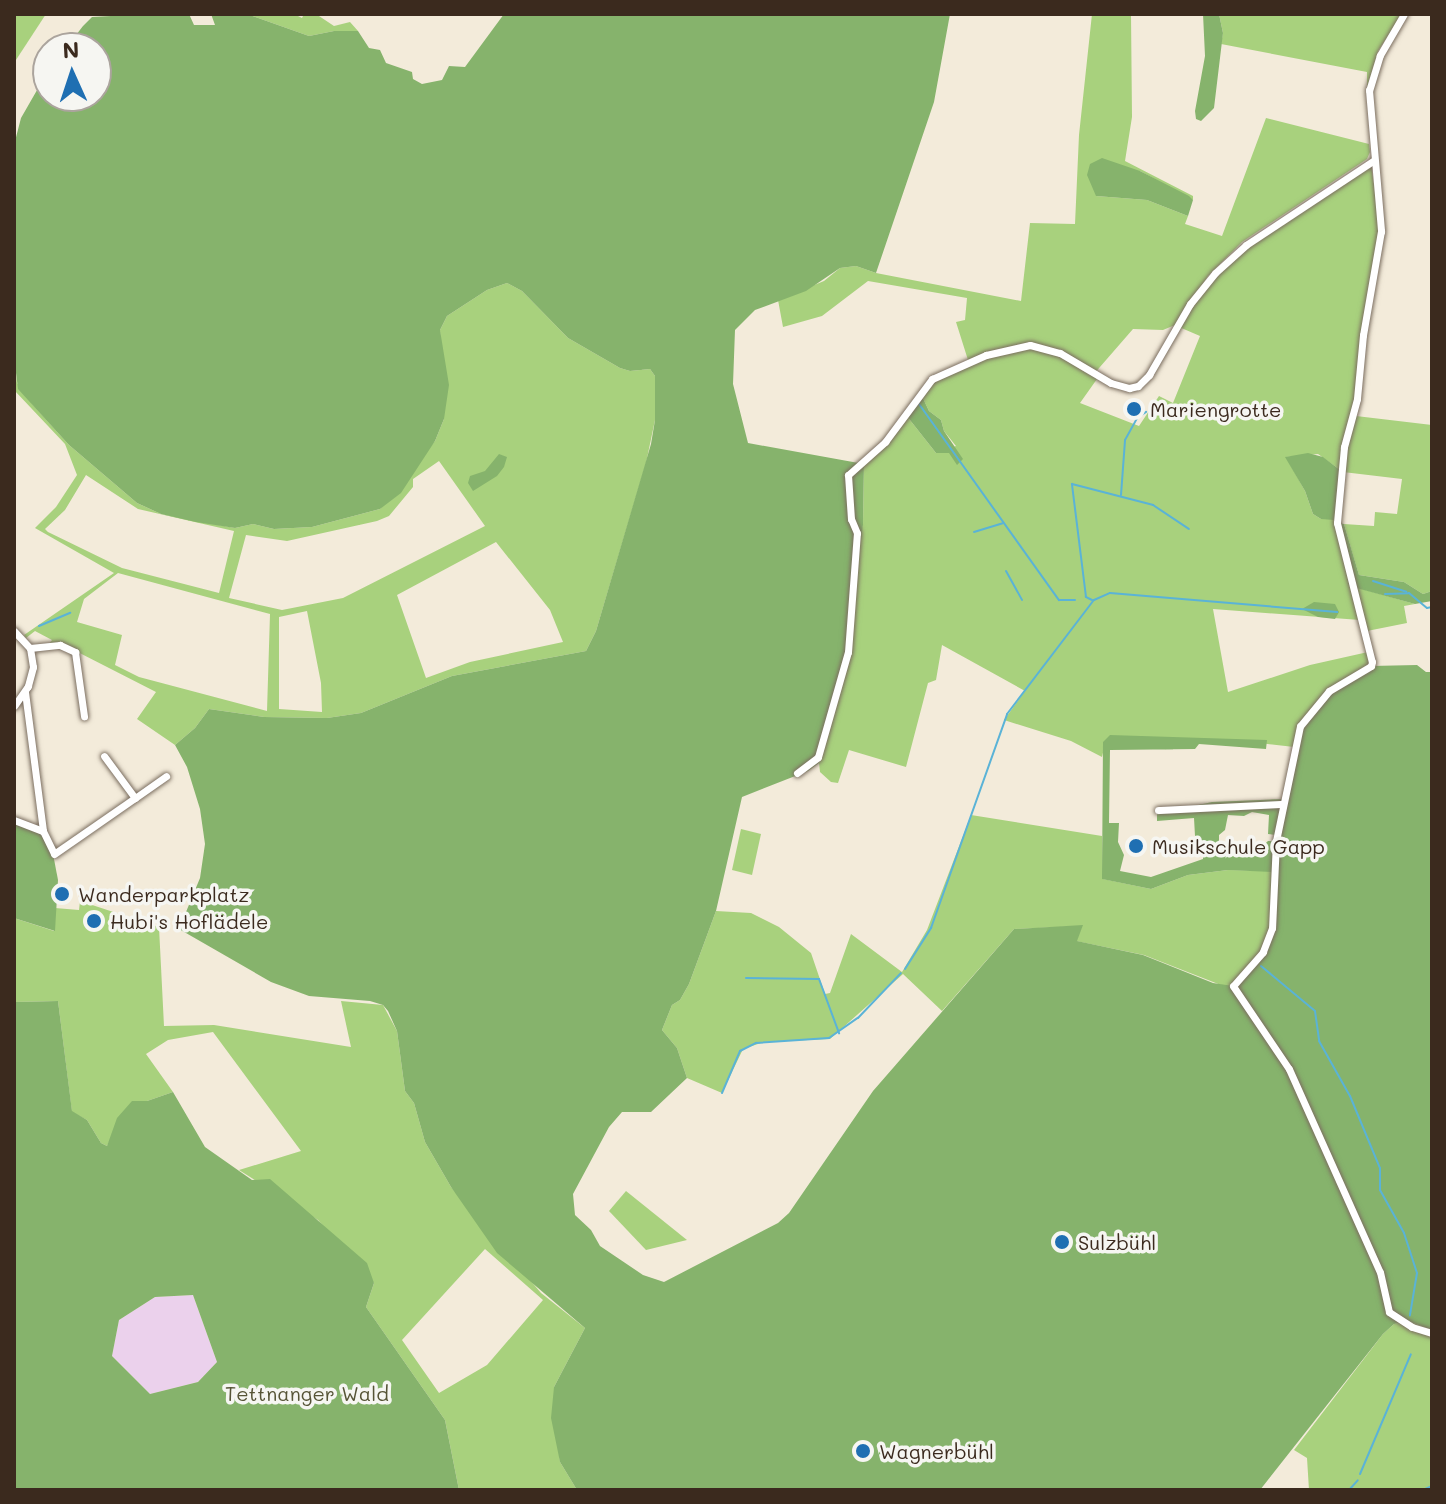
<!DOCTYPE html>
<meta charset="utf-8">
<style>
body{margin:0}
#map{position:relative;width:1446px;height:1504px;overflow:hidden;background:#f3ebda;font-family:Mali,sans-serif}
div>[style]{position:absolute}
.built>*{inset:0;background:#ebd1ec}
.green>*{inset:0;background:#a8d17d}
.forest>*{inset:0;background:#86b36c}
.stream>*{height:2px;margin:-1px;padding:0 1px;transform-origin:1px;border-radius:1px;background:#5ab3d7}
.roads{filter:drop-shadow(0 0 2px #7b6e60) drop-shadow(0 0 2px #7b6e60)}
.street>*{height:7px;margin:-3.5px;padding:0 3.5px;transform-origin:3.5px;border-radius:3.5px;background:#fff}
.dots>*{width:22px;height:22px;translate:-50% -50%;box-sizing:border-box;border:4px solid #f6f6f2;border-radius:50%}
span{translate:-50% -50%;white-space:nowrap;text-align:center;line-height:1.15;-webkit-text-stroke:7px #f6f6f2;paint-order:stroke}
.poi-label{font-size:20px;color:#3b2a1e}
.left{translate:0 -50%;text-align:left}
.park-label{font-size:20px;color:#565436}
.frame{position:absolute;inset:0;border:16px solid #3b2a1e;pointer-events:none}
.north{position:absolute;left:32px;top:32px;width:80px;height:80px;box-sizing:border-box;background:#f6f6f2;border:2px solid #aba49d;border-radius:50%;rotate:357deg;font-size:22px;font-weight:700;line-height:32px;text-align:center;color:#3b2a1e}
.north::after{content:'';display:block;margin:auto;width:28px;height:36px;background:#1f6fb2;clip-path:polygon(50% 0,100% 100%,50% 72%,0 100%)}
</style>
<div id="map">
<div class="built">
<div style="clip-path:polygon(193px 1295px,217px 1362px,198px 1382px,150px 1394px,112px 1356px,119px 1320px,155px 1297px)"></div>
</div>
<div class="green">
<div style="clip-path:polygon(14px 14px,46px 14px,14px 63px)"></div>
<div style="clip-path:polygon(247px 14px,294px 14px,302px 18px,304px 14px,316px 14px,334px 26px,350px 22px,358px 31px,334px 31px,309px 36px)"></div>
<div style="clip-path:polygon(1092px 14px,1131px 14px,1132px 117px,1125px 161px,1193px 196px,1193px 200px,1140px 171px,1096px 196px,1147px 200px,1188px 216px,1185px 224px,1222px 236px,1266px 118px,1369px 144px,1370px 152px,1367px 159px,1242px 242px,1208px 276px,1175px 325px,1163px 330px,1133px 329px,1093px 375px,1097px 379px,1080px 403px,1139px 426px,1159px 396px,1173px 403px,1200px 336px,1179px 327px,1206px 285px,1247px 246px,1371px 165px,1380px 225px,1356px 402px,1347px 441px,1356px 416px,1432px 425px,1432px 591px,1423px 594px,1404px 582px,1359px 575px,1353px 555px,1344px 524px,1374px 526px,1375px 512px,1397px 514px,1402px 479px,1343px 472px,1318px 454px,1286px 457px,1305px 491px,1313px 514px,1321px 519px,1334px 519px,1360px 620px,1213px 609px,1228px 692px,1310px 665px,1368px 652px,1371px 666px,1294px 747px,1249px 742px,1105px 744px,1102px 757px,1071px 741px,1004px 720px,1025px 691px,942px 645px,936px 680px,928px 683px,906px 767px,849px 750px,838px 783px,831px 782px,820px 772px,819px 763px,843px 666px,855px 548px,863px 525px,864px 464px,906px 415px,936px 453px,956px 446px,944px 431px,941px 420px,929px 411px,921px 394px,933px 377px,968px 360px,956px 322px,965px 320px,967px 298px,868px 281px,822px 316px,783px 327px,778px 300px,824px 281px,840px 268px,856px 266px,876px 273px,1021px 301px,1030px 223px,1075px 224px,1079px 135px)"></div>
<div style="clip-path:polygon(1219px 14px,1402px 14px,1378px 51px,1367px 88px,1367px 72px,1221px 44px,1223px 33px)"></div>
<div style="clip-path:polygon(evenodd,507px 283px,522px 291px,568px 338px,620px 368px,630px 371px,650px 369px,655px 376px,655px 420px,646px 463px,596px 631px,586px 651px,452px 676px,361px 713px,327px 718px,264px 717px,209px 709px,195px 728px,175px 745px,137px 719px,156px 692px,62px 644px,49px 644px,52px 640px,35px 631px,26px 638px,24px 635px,114px 573px,35px 528px,56px 507px,77px 475px,65px 444px,15px 391px,14px 357px,17px 383px,33px 405px,69px 445px,137px 503px,161px 514px,235px 528px,253px 524px,274px 529px,312px 527px,380px 509px,435px 441px,444px 419px,440px 330px,447px 316px,487px 290px,507px 283px,439px 461px,485px 526px,343px 598px,282px 610px,229px 598px,246px 535px,287px 541px,377px 521px,389px 516px,413px 487px,413px 479px,439px 461px,507px 283px,86px 475px,138px 509px,234px 531px,219px 593px,122px 568px,48px 532px,45px 529px,65px 510px,86px 475px,507px 283px,496px 542px,550px 610px,563px 642px,470px 662px,426px 678px,397px 595px,496px 542px,507px 283px,118px 573px,270px 614px,267px 711px,139px 677px,115px 665px,122px 635px,77px 622px,84px 599px,118px 573px,507px 283px,307px 611px,321px 683px,322px 712px,279px 709px,279px 617px,307px 611px)"></div>
<div style="clip-path:polygon(1355px 587px,1415px 604px,1404px 606px,1407px 623px,1367px 631px)"></div>
<div style="clip-path:polygon(971px 815px,1102px 836px,1103px 879px,1151px 889px,1188px 875px,1228px 870px,1273px 871px,1275px 907px,1263px 952px,1233px 986px,1226px 987px,1144px 955px,1076px 941px,1082px 926px,1014px 929px,942px 1011px,903px 974px,830px 1039px,764px 1042px,743px 1049px,722px 1093px,687px 1078px,677px 1048px,662px 1030px,672px 1005px,680px 1000px,689px 984px,716px 911px,751px 913px,779px 927px,811px 953px,825px 994px,830px 993px,851px 934px,902px 972px,927px 930px)"></div>
<div style="clip-path:polygon(741px 829px,761px 834px,752px 875px,732px 870px)"></div>
<div style="clip-path:polygon(evenodd,80px 901px,159px 927px,164px 1026px,214px 1025px,351px 1047px,341px 1001px,383px 1005px,397px 1031px,405px 1091px,414px 1103px,425px 1142px,451px 1187px,541px 1293px,585px 1328px,554px 1387px,560px 1462px,577px 1490px,459px 1490px,445px 1420px,366px 1307px,374px 1283px,318px 1220px,239px 1170px,301px 1151px,213px 1032px,168px 1040px,146px 1054px,173px 1092px,147px 1101px,112px 1136px,107px 1146px,101px 1143px,87px 1120px,72px 1112px,58px 1001px,14px 1002px,14px 918px,54px 931px,55px 908px,79px 910px,80px 901px,485px 1249px,543px 1300px,487px 1365px,439px 1393px,402px 1340px,485px 1249px)"></div>
<div style="clip-path:polygon(626px 1191px,687px 1240px,646px 1250px,609px 1211px)"></div>
<div style="clip-path:polygon(1408px 1321px,1432px 1330px,1432px 1490px,1309px 1490px,1307px 1458px,1294px 1450px,1383px 1334px,1394px 1324px)"></div>
</div>
<div class="forest">
<div style="clip-path:polygon(evenodd,149px 14px,189px 14px,194px 25px,215px 25px,211px 14px,247px 14px,309px 36px,334px 31px,358px 31px,369px 48px,380px 50px,386px 63px,412px 72px,413px 79px,422px 84px,442px 80px,449px 66px,465px 67px,504px 14px,950px 14px,934px 102px,876px 273px,856px 266px,840px 268px,806px 291px,755px 310px,735px 330px,733px 384px,748px 443px,864px 464px,863px 525px,843px 666px,819px 763px,808px 771px,742px 797px,716px 911px,689px 984px,680px 1000px,672px 1005px,662px 1030px,677px 1048px,687px 1078px,651px 1112px,622px 1112px,609px 1127px,573px 1194px,575px 1215px,591px 1230px,600px 1246px,643px 1275px,664px 1282px,778px 1223px,789px 1213px,873px 1091px,1014px 929px,1083px 925px,1077px 941px,1143px 955px,1213px 983px,1233px 986px,1249px 972px,1272px 928px,1273px 872px,1228px 870px,1188px 875px,1151px 889px,1102px 879px,1103px 742px,1110px 735px,1267px 740px,1266px 749px,1199px 744px,1195px 749px,1110px 750px,1109px 823px,1119px 823px,1118px 842px,1124px 855px,1120px 871px,1151px 877px,1203px 859px,1203px 841px,1195px 836px,1194px 818px,1157px 821px,1157px 814px,1212px 802px,1283px 799px,1294px 747px,1313px 705px,1371px 666px,1417px 665px,1426px 672px,1432px 672px,1432px 1330px,1408px 1321px,1394px 1324px,1383px 1334px,1260px 1490px,577px 1490px,560px 1462px,551px 1418px,554px 1387px,585px 1328px,497px 1253px,451px 1187px,425px 1142px,414px 1103px,405px 1091px,397px 1031px,388px 1011px,383px 1005px,370px 1001px,309px 996px,271px 982px,179px 929px,200px 878px,205px 844px,200px 809px,187px 767px,175px 745px,195px 728px,209px 709px,264px 717px,327px 718px,361px 713px,452px 676px,586px 651px,596px 631px,651px 444px,655px 420px,655px 376px,650px 369px,630px 371px,620px 368px,568px 338px,522px 291px,507px 283px,487px 290px,447px 316px,440px 330px,449px 385px,444px 419px,435px 441px,401px 493px,380px 509px,312px 527px,274px 529px,253px 524px,235px 528px,196px 522px,161px 514px,137px 503px,69px 445px,18px 389px,14px 357px,14px 145px,21px 118px,48px 71px,48px 96px,96px 96px,96px 48px,66px 48px,83px 26px,92px 17px,149px 14px,1252px 812px,1269px 815px,1268px 834px,1276px 835px,1275px 841px,1268px 841px,1255px 853px,1219px 850px,1219px 835px,1225px 830px,1228px 815px,1244px 816px,1252px 812px)"></div>
<div style="clip-path:polygon(1203px 14px,1219px 14px,1223px 33px,1214px 108px,1201px 121px,1196px 119px,1195px 111px,1205px 56px)"></div>
<div style="clip-path:polygon(1102px 158px,1140px 171px,1189px 196px,1193px 200px,1188px 216px,1147px 200px,1096px 196px,1087px 175px,1090px 164px)"></div>
<div style="clip-path:polygon(921px 394px,929px 411px,941px 420px,944px 431px,963px 459px,957px 465px,949px 453px,936px 453px,906px 415px)"></div>
<div style="clip-path:polygon(1308px 453px,1323px 457px,1340px 470px,1339px 523px,1344px 524px,1359px 575px,1404px 582px,1423px 594px,1432px 591px,1432px 601px,1415px 604px,1349px 586px,1334px 520px,1321px 519px,1313px 514px,1305px 491px,1285px 457px)"></div>
<div style="clip-path:polygon(499px 454px,507px 457px,504px 467px,497px 476px,473px 491px,468px 483px,470px 476px,485px 471px)"></div>
<div style="clip-path:polygon(1314px 602px,1335px 604px,1339px 612px,1335px 619px,1318px 617px,1302px 609px)"></div>
<div style="clip-path:polygon(14px 822px,43px 833px,53px 854px,58px 880px,55px 931px,14px 918px)"></div>
<div style="clip-path:polygon(evenodd,58px 1001px,72px 1111px,87px 1120px,101px 1143px,107px 1146px,117px 1118px,132px 1101px,147px 1101px,173px 1092px,205px 1147px,252px 1180px,270px 1179px,367px 1263px,374px 1283px,366px 1307px,445px 1420px,459px 1490px,14px 1490px,14px 1002px,58px 1001px,193px 1295px,217px 1362px,198px 1382px,150px 1394px,112px 1356px,119px 1320px,155px 1297px,193px 1295px)"></div>
</div>
<div class="stream">
<div style="left:919px;top:404px;width:241px;rotate:54.5deg"></div>
<div style="left:1059px;top:600px;width:16px"></div>
<div style="left:1121px;top:495px;width:55px;rotate:-85.8deg"></div>
<div style="left:1125px;top:440px;width:25px;rotate:-61deg"></div>
<div style="left:1137px;top:418px;width:11px;rotate:-34deg"></div>
<div style="left:974px;top:532px;width:30px;rotate:-17deg"></div>
<div style="left:1006px;top:571px;width:33px;rotate:61deg"></div>
<div style="left:1373px;top:581px;width:35px;rotate:18deg"></div>
<div style="left:1385px;top:594px;width:24px;rotate:-2deg"></div>
<div style="left:1409px;top:593px;width:23px;rotate:40deg"></div>
<div style="left:1427px;top:608px;width:5px;rotate:-11deg"></div>
<div style="left:1092px;top:600px;width:7px;rotate:-153deg"></div>
<div style="left:1086px;top:597px;width:114px;rotate:-97.1deg"></div>
<div style="left:1072px;top:484px;width:84px;rotate:14.5deg"></div>
<div style="left:1153px;top:505px;width:43px;rotate:33.7deg"></div>
<div style="left:39px;top:626px;width:34px;rotate:-23deg"></div>
<div style="left:1261px;top:966px;width:70px;rotate:39.8deg"></div>
<div style="left:1315px;top:1011px;width:30px;rotate:82deg"></div>
<div style="left:1319px;top:1041px;width:63px;rotate:60.6deg"></div>
<div style="left:1350px;top:1096px;width:78px;rotate:67.4deg"></div>
<div style="left:1380px;top:1168px;width:22px;rotate:90deg"></div>
<div style="left:1380px;top:1190px;width:49px;rotate:60.8deg"></div>
<div style="left:1404px;top:1233px;width:42px;rotate:72deg"></div>
<div style="left:1417px;top:1273px;width:43px;rotate:99.5deg"></div>
<div style="left:905px;top:969px;width:49px;rotate:-57.6deg"></div>
<div style="left:931px;top:928px;width:227px;rotate:-70.4deg"></div>
<div style="left:1007px;top:714px;width:143px;rotate:-52.7deg"></div>
<div style="left:1094px;top:600px;width:17px;rotate:-24deg"></div>
<div style="left:1110px;top:593px;width:228px;rotate:4.8deg"></div>
<div style="left:746px;top:978px;width:73px;rotate:0.8deg"></div>
<div style="left:819px;top:979px;width:58px;rotate:69.7deg"></div>
<div style="left:722px;top:1093px;width:46px;rotate:-66.8deg"></div>
<div style="left:740px;top:1051px;width:18px;rotate:-27deg"></div>
<div style="left:756px;top:1043px;width:73px;rotate:-3.9deg"></div>
<div style="left:829px;top:1038px;width:35px;rotate:-35deg"></div>
<div style="left:858px;top:1018px;width:62px;rotate:-46.3deg"></div>
<div style="left:1360px;top:1474px;width:130px;rotate:-67deg"></div>
<div style="left:1349px;top:1490px;width:13px;rotate:-48deg"></div>
<div style="left:1423px;top:1490px;width:10px;rotate:-24deg"></div>
</div>
<div class="roads">
<div class="street">
<div style="left:1404px;top:14px;width:48px;rotate:120.3deg"></div>
<div style="left:1380px;top:55px;width:37px;rotate:107deg"></div>
<div style="left:1369px;top:90px;width:142px;rotate:85.1deg"></div>
<div style="left:1381px;top:231px;width:106px;rotate:99.8deg"></div>
<div style="left:1363px;top:335px;width:64px;rotate:95.4deg"></div>
<div style="left:1357px;top:399px;width:50px;rotate:105.2deg"></div>
<div style="left:1344px;top:447px;width:76px;rotate:95.3deg"></div>
<div style="left:1337px;top:523px;width:143px;rotate:75.9deg"></div>
<div style="left:1372px;top:662px;width:4px;rotate:104deg"></div>
<div style="left:1371px;top:666px;width:49px;rotate:149.2deg"></div>
<div style="left:1329px;top:691px;width:45px;rotate:129.6deg"></div>
<div style="left:1300px;top:726px;width:117px;rotate:101.8deg"></div>
<div style="left:1276px;top:841px;width:87px;rotate:92.6deg"></div>
<div style="left:1272px;top:928px;width:26px;rotate:111deg"></div>
<div style="left:1263px;top:952px;width:45px;rotate:131.4deg"></div>
<div style="left:1233px;top:986px;width:100px;rotate:56deg"></div>
<div style="left:1289px;top:1069px;width:222px;rotate:65.9deg"></div>
<div style="left:1380px;top:1272px;width:41px;rotate:77.3deg"></div>
<div style="left:1389px;top:1312px;width:27px;rotate:33deg"></div>
<div style="left:1412px;top:1327px;width:21px;rotate:17deg"></div>
<div style="left:14px;top:631px;width:23px;rotate:47deg"></div>
<div style="left:30px;top:648px;width:19px;rotate:81deg"></div>
<div style="left:33px;top:667px;width:20px;rotate:105deg"></div>
<div style="left:28px;top:686px;width:24px;rotate:125deg"></div>
<div style="left:30px;top:648px;width:30px;rotate:-6deg"></div>
<div style="left:60px;top:645px;width:17px;rotate:25deg"></div>
<div style="left:75px;top:652px;width:65px;rotate:82deg"></div>
<div style="left:25px;top:692px;width:140px;rotate:82.6deg"></div>
<div style="left:43px;top:831px;width:25px;rotate:64deg"></div>
<div style="left:54px;top:854px;width:98px;rotate:-34.7deg"></div>
<div style="left:135px;top:798px;width:52px;rotate:-126.4deg"></div>
<div style="left:797px;top:773px;width:26px;rotate:-37deg"></div>
<div style="left:818px;top:757px;width:109px;rotate:-74.1deg"></div>
<div style="left:848px;top:652px;width:119px;rotate:-85.7deg"></div>
<div style="left:857px;top:533px;width:15px;rotate:-113deg"></div>
<div style="left:851px;top:519px;width:44px;rotate:-93.9deg"></div>
<div style="left:848px;top:475px;width:50px;rotate:-41.7deg"></div>
<div style="left:885px;top:442px;width:79px;rotate:-53.3deg"></div>
<div style="left:932px;top:379px;width:59px;rotate:-24deg"></div>
<div style="left:986px;top:355px;width:45px;rotate:-12.8deg"></div>
<div style="left:1030px;top:345px;width:31px;rotate:15deg"></div>
<div style="left:1060px;top:353px;width:59px;rotate:30.5deg"></div>
<div style="left:1111px;top:383px;width:19px;rotate:16deg"></div>
<div style="left:1129px;top:388px;width:9px;rotate:-13deg"></div>
<div style="left:1138px;top:386px;width:16px;rotate:-45deg"></div>
<div style="left:1149px;top:375px;width:82px;rotate:-60deg"></div>
<div style="left:1190px;top:304px;width:40px;rotate:-51deg"></div>
<div style="left:1215px;top:273px;width:42px;rotate:-42.1deg"></div>
<div style="left:1246px;top:245px;width:152px;rotate:-33.5deg"></div>
<div style="left:135px;top:798px;width:38px;rotate:-35deg"></div>
<div style="left:1158px;top:810px;width:124px;rotate:-2.8deg"></div>
<div style="left:14px;top:820px;width:31px;rotate:21deg"></div>
</div>
</div>
<div class="dots">
<div style="left:1134px;top:409px;background:#1f6fb2"></div>
<div style="left:1136px;top:846px;background:#1f6fb2"></div>
<div style="left:62px;top:894px;background:#1f6fb2"></div>
<div style="left:94px;top:921px;background:#1f6fb2"></div>
<div style="left:1062px;top:1242px;background:#1f6fb2"></div>
<div style="left:863px;top:1451px;background:#1f6fb2"></div>
</div>
<div class="poi-label">
<span class="left" style="left:1150px;top:409px">Mariengrotte</span>
<span class="left" style="left:1152px;top:846px">Musikschule Gapp</span>
<span class="left" style="left:78px;top:894px">Wanderparkplatz</span>
<span class="left" style="left:110px;top:921px">Hubi's Hoflädele</span>
<span class="left" style="left:1078px;top:1242px">Sulzbühl</span>
<span class="left" style="left:879px;top:1451px">Wagnerbühl</span>
</div>
<div class="park-label">
<span style="left:307px;top:1393px">Tettnanger Wald</span>
</div>
<div class="frame"></div>
<div class="north">N</div>
</div>
